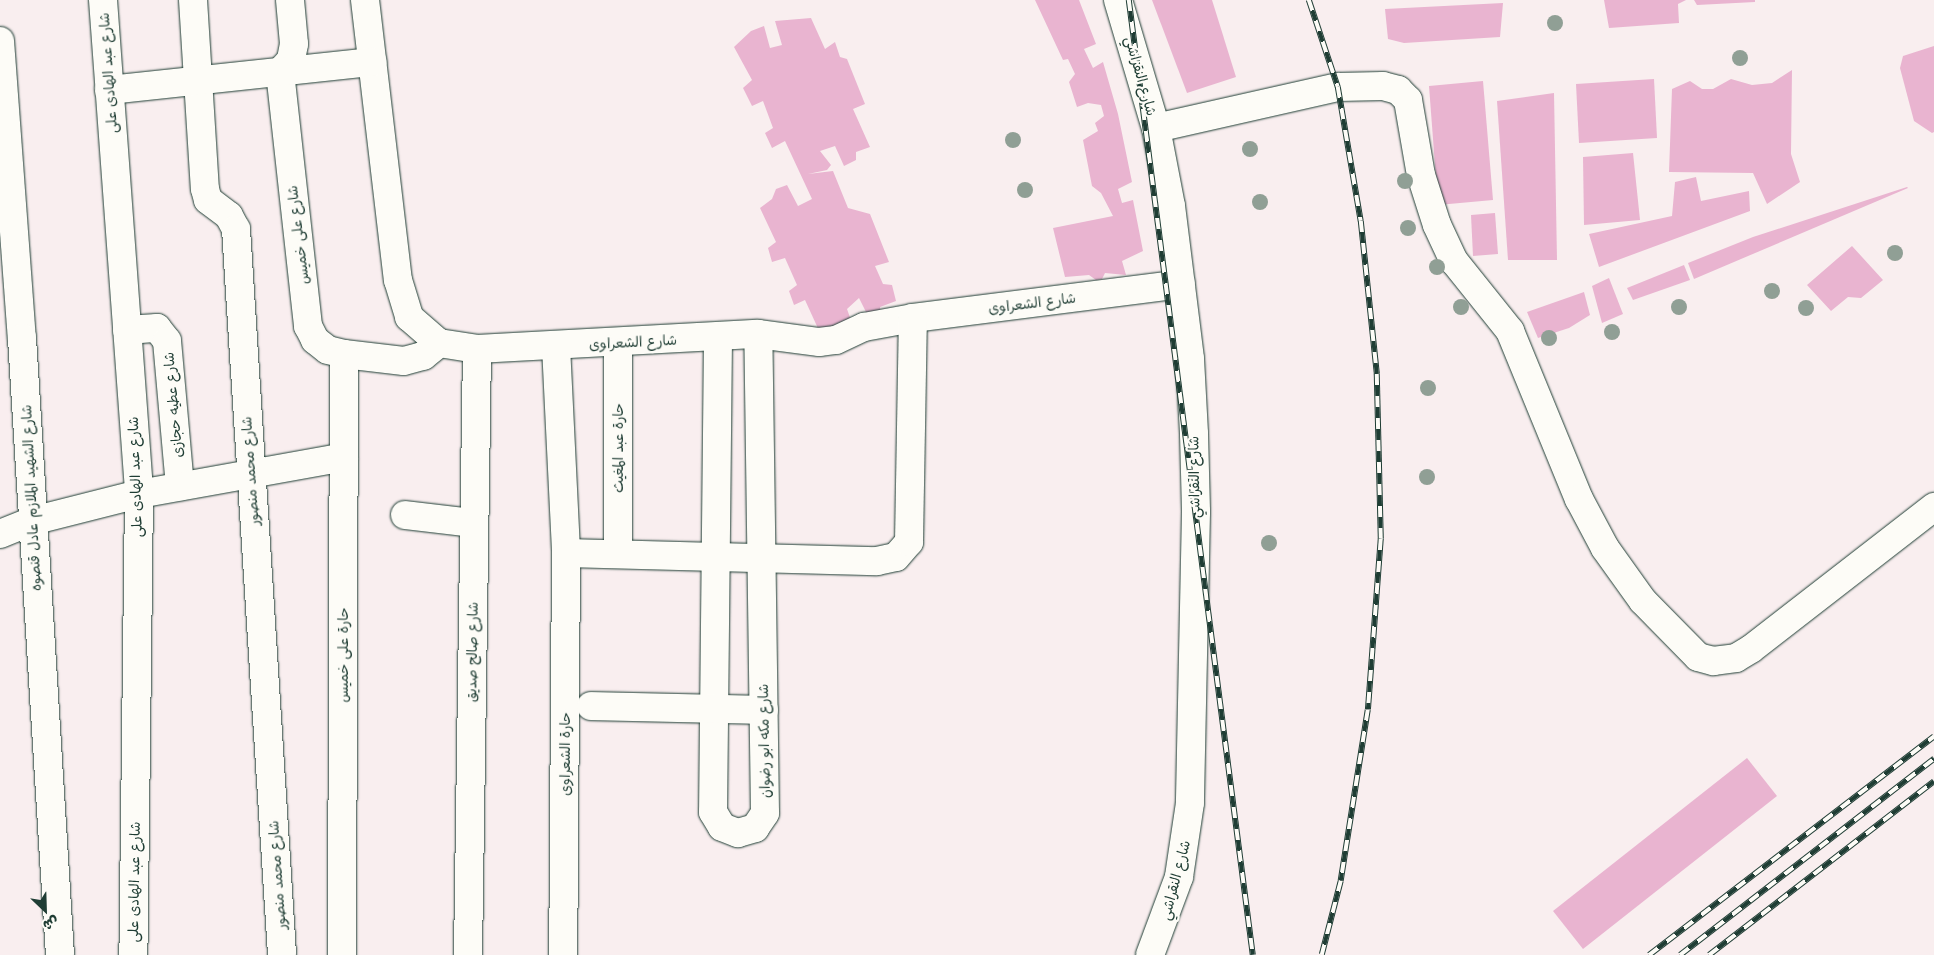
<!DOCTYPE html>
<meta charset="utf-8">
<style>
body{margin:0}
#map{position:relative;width:1934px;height:955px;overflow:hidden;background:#f9eeef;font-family:Mali,"Playpen Sans Arabic",sans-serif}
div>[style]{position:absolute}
.building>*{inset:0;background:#e9b4d0}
.roads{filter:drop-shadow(0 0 1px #1f3d34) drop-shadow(0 0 1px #1f3d34)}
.minor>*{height:28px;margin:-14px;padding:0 14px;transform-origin:14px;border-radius:14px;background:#fdfcf7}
.major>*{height:28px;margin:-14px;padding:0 14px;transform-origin:14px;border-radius:14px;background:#fdfcf7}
.rail>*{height:5.5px;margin-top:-2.75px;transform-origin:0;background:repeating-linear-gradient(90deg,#fdfcf7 0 11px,#1f3d34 0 22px);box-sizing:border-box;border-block:1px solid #1f3d34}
.trees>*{width:16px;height:16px;margin:-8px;border-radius:50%;background:#909f95}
span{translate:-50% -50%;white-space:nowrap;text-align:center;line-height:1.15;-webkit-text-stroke:4.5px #fdfcf7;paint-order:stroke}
.street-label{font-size:14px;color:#1f3d34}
.north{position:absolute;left:20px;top:885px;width:50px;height:50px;-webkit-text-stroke:4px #fdfcf7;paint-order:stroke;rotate:156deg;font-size:14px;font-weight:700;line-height:20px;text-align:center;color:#1f3d34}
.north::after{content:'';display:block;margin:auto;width:18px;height:22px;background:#1f3d34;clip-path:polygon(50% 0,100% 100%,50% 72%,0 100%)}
</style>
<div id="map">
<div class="building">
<div style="clip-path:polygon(1035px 0,1079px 0,1096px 44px,1084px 49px,1093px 68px,1103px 62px,1118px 114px,1132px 182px,1118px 189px,1122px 203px,1133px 200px,1143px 251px,1122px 261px,1126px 275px,1105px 273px,1102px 279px,1096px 280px,1089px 275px,1065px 277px,1053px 228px,1113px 216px,1101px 193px,1092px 186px,1083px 140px,1098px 131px,1095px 123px,1104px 116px,1101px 105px,1088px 103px,1077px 107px,1069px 82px,1075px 74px,1068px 59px,1063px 60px)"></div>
<div style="clip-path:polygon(1152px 0,1212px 0,1236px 77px,1187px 93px)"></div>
<div style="clip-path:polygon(1604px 0,1686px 0,1678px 4px,1679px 23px,1609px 28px)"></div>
<div style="clip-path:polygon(1694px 0,1755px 0,1755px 2px,1697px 5px)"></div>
<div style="clip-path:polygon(1503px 3px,1500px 37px,1404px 43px,1388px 39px,1385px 9px)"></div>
<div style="clip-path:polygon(811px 18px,825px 49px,835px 42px,840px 57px,847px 59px,865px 104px,853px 109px,870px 147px,856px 152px,856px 160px,844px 166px,835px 146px,820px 151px,831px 165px,827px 170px,808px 174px,833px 171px,848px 208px,870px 214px,889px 262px,875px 266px,883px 284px,892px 285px,896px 301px,880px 307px,881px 313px,870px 320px,859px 298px,847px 309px,853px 326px,821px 335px,805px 300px,794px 305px,789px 291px,797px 285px,785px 258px,772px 262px,768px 248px,776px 242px,760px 208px,772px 199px,776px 189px,787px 185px,798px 206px,812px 199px,785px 141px,772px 148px,765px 133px,773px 128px,763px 101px,752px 106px,743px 88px,752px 80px,734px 47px,751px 31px,764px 26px,770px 48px,782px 45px,775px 21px)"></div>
<div style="clip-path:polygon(1934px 46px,1934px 132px,1932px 133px,1914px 121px,1900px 68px,1903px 56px)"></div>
<div style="clip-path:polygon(1792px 70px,1791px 154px,1800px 182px,1767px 204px,1753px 173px,1669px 172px,1672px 89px,1690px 81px,1702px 89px,1713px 89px,1731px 79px,1752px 85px,1772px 83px)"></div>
<div style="clip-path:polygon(1654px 79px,1657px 138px,1579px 143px,1576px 84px)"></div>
<div style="clip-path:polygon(1483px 81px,1493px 200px,1438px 205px,1429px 86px)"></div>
<div style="clip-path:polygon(1554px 93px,1557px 260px,1508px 260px,1497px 101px)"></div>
<div style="clip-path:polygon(1633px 153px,1640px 220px,1584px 225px,1583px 157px)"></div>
<div style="clip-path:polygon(1696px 177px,1701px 201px,1749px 191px,1750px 211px,1599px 267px,1589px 234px,1672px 216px,1675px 182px)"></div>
<div style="clip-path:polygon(1907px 187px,1908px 188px,1694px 279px,1688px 263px,1753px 237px)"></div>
<div style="clip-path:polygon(1495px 213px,1498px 254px,1473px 256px,1471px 215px)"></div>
<div style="clip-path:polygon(1852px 246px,1883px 280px,1861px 298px,1848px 297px,1831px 311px,1807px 285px)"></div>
<div style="clip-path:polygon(1684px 265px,1690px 280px,1633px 300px,1627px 288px)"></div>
<div style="clip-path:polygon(1609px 278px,1623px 314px,1602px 323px,1592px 286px)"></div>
<div style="clip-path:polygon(1584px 292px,1590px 315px,1569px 328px,1538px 338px,1527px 312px)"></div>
<div style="clip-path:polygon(1747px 758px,1777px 796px,1583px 949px,1553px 911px)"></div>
</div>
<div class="roads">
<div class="minor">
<div style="left:103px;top:0;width:495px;rotate:85.8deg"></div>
<div style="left:139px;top:494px;width:461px;rotate:90.7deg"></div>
<div style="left:193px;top:0;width:189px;rotate:86.4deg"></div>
<div style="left:205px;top:189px;width:11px;rotate:75deg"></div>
<div style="left:208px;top:200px;width:26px;rotate:37deg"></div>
<div style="left:229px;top:216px;width:15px;rotate:62deg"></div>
<div style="left:236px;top:229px;width:727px;rotate:86.37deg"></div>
<div style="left:290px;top:0;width:44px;rotate:84.8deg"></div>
<div style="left:294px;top:44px;width:16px;rotate:101deg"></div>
<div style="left:291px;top:60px;width:16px;rotate:133deg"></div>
<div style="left:280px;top:72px;width:256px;rotate:83.7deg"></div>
<div style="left:308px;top:326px;width:16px;rotate:63deg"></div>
<div style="left:315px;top:340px;width:16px;rotate:38deg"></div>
<div style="left:328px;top:350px;width:16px;rotate:14deg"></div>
<div style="left:344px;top:354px;width:60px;rotate:6.7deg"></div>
<div style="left:404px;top:361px;width:20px;rotate:-15deg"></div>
<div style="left:423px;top:356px;width:21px;rotate:-39deg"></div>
<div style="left:365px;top:0;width:282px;rotate:83.3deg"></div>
<div style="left:398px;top:280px;width:39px;rotate:73deg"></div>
<div style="left:409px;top:317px;width:40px;rotate:41deg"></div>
<div style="left:439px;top:343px;width:38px;rotate:9deg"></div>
<div style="left:477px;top:349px;width:281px;rotate:-3.1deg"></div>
<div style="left:758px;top:334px;width:62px;rotate:7.5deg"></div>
<div style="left:819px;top:342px;width:17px;rotate:-7deg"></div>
<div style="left:836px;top:340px;width:31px;rotate:-25deg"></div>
<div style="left:864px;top:327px;width:50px;rotate:-10.4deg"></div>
<div style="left:913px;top:318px;width:270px;rotate:-7.2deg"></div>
<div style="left:0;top:41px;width:298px;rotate:85.8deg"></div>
<div style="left:22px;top:338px;width:618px;rotate:86.48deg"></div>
<div style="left:109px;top:90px;width:265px;rotate:-6.1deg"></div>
<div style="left:1156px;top:128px;width:187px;rotate:-12.7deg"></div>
<div style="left:1338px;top:87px;width:45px;rotate:-1.3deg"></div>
<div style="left:1383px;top:86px;width:16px;rotate:15deg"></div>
<div style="left:1398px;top:90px;width:14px;rotate:45deg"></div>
<div style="left:1408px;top:100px;width:76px;rotate:80.2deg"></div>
<div style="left:1421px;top:175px;width:52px;rotate:72.3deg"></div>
<div style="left:1437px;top:225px;width:40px;rotate:65deg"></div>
<div style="left:1454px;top:261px;width:90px;rotate:51.3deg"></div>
<div style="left:1510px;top:331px;width:182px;rotate:67.7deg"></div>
<div style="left:1579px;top:499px;width:55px;rotate:62deg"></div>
<div style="left:1605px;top:548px;width:65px;rotate:54.4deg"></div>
<div style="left:1643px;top:601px;width:78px;rotate:45.5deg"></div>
<div style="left:1698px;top:657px;width:16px;rotate:15deg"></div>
<div style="left:1713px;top:661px;width:23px;rotate:-7deg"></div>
<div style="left:1736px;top:658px;width:17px;rotate:-31deg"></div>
<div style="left:1751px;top:649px;width:232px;rotate:-37.8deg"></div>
<div style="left:127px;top:330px;width:30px;rotate:-4deg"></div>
<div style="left:157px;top:328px;width:16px;rotate:52deg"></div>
<div style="left:167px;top:341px;width:146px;rotate:84.9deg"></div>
<div style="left:718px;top:338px;width:474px;rotate:90.6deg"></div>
<div style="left:713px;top:812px;width:17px;rotate:59deg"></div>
<div style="left:722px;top:827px;width:17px;rotate:21deg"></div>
<div style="left:738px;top:833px;width:18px;rotate:-16deg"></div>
<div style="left:755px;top:828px;width:18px;rotate:-56deg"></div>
<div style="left:765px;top:813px;width:479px;rotate:-90.8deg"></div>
<div style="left:618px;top:343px;width:210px;rotate:90deg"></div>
<div style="left:556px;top:346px;width:207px;rotate:87.2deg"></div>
<div style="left:566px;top:553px;width:402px;rotate:90.4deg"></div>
<div style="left:405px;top:515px;width:68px;rotate:6.7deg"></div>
<div style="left:0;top:534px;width:35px;rotate:-22deg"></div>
<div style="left:32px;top:521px;width:110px;rotate:-14.2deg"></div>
<div style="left:139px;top:494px;width:208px;rotate:-10.2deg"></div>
<div style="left:566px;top:553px;width:311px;rotate:1.5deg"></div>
<div style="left:877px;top:561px;width:19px;rotate:-12deg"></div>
<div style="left:896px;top:557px;width:20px;rotate:-49deg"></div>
<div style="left:909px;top:542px;width:224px;rotate:-89deg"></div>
<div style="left:591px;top:706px;width:173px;rotate:1.3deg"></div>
<div style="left:342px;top:955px;width:601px;rotate:-89.81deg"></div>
<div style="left:468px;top:955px;width:606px;rotate:-89.15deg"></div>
</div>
<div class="major">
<div style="left:1118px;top:0;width:134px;rotate:73.5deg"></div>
<div style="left:1156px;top:128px;width:79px;rotate:79.1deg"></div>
<div style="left:1171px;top:206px;width:154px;rotate:82.9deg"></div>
<div style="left:1190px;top:359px;width:75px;rotate:86.9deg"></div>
<div style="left:1194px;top:434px;width:78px;rotate:88.5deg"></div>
<div style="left:1196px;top:512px;width:291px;rotate:91.2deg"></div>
<div style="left:1190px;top:803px;width:75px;rotate:98.5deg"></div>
<div style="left:1179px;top:877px;width:83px;rotate:110.4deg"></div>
</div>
</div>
<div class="rail">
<div style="left:1129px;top:0;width:963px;rotate:82.6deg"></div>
<div style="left:1309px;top:0;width:92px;rotate:71.6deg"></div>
<div style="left:1338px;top:87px;width:136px;rotate:80.3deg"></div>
<div style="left:1361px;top:221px;width:154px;rotate:84deg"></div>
<div style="left:1377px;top:374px;width:165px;rotate:88.6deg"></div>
<div style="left:1381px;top:539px;width:171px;rotate:94.3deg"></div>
<div style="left:1368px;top:710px;width:173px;rotate:99deg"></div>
<div style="left:1341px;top:881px;width:76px;rotate:104.4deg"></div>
<div style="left:1649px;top:955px;width:359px;rotate:-37.5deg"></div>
<div style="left:1680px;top:955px;width:321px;rotate:-37.7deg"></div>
<div style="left:1709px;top:955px;width:284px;rotate:-37.7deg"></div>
</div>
<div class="trees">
<div style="left:1555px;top:23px"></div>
<div style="left:1740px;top:58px"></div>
<div style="left:1013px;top:140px"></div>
<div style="left:1250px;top:149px"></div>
<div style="left:1405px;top:181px"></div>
<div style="left:1025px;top:190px"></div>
<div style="left:1260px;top:202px"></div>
<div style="left:1408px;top:228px"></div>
<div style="left:1895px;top:253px"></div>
<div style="left:1437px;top:267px"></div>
<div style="left:1772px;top:291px"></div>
<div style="left:1461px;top:307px"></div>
<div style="left:1679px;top:307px"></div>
<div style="left:1806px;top:308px"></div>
<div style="left:1612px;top:332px"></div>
<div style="left:1549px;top:338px"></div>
<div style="left:1428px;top:388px"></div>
<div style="left:1427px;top:477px"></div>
<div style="left:1269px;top:543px"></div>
</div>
<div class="street-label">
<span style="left:108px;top:73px;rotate:-94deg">شارع عبد الهادى على</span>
<span style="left:1141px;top:76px;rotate:74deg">شارع النقراشي</span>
<span style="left:298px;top:235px;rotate:-97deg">شارع على خميس</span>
<span style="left:1032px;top:303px;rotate:-7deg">شارع الشعراوى</span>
<span style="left:633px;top:342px;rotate:-3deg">شارع الشعراوى</span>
<span style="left:173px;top:405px;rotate:-95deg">شارع عطيه حجازى</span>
<span style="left:618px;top:448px;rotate:-90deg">حارة عبد المغيث</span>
<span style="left:250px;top:471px;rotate:-94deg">شارع محمد منصور</span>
<span style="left:135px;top:477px;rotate:-92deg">شارع عبد الهادى على</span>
<span style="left:1194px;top:477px;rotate:-91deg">شارع النقراشي</span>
<span style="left:31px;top:498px;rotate:-93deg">شارع الشهيد الملازم عادل قنصوه</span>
<span style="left:472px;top:652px;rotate:-89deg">شارع صالح صديق</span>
<span style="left:343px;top:655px;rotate:-90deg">حارة على خميس</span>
<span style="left:764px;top:741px;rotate:-91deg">شارع مكه ابو رضوان</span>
<span style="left:565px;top:754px;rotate:-90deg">حارة الشعراوى</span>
<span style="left:277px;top:875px;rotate:-94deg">شارع محمد منصور</span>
<span style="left:1175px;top:880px;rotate:-75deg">شارع النقراشي</span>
<span style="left:134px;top:882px;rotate:-89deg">شارع عبد الهادى على</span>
</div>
<div class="north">ش</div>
</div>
